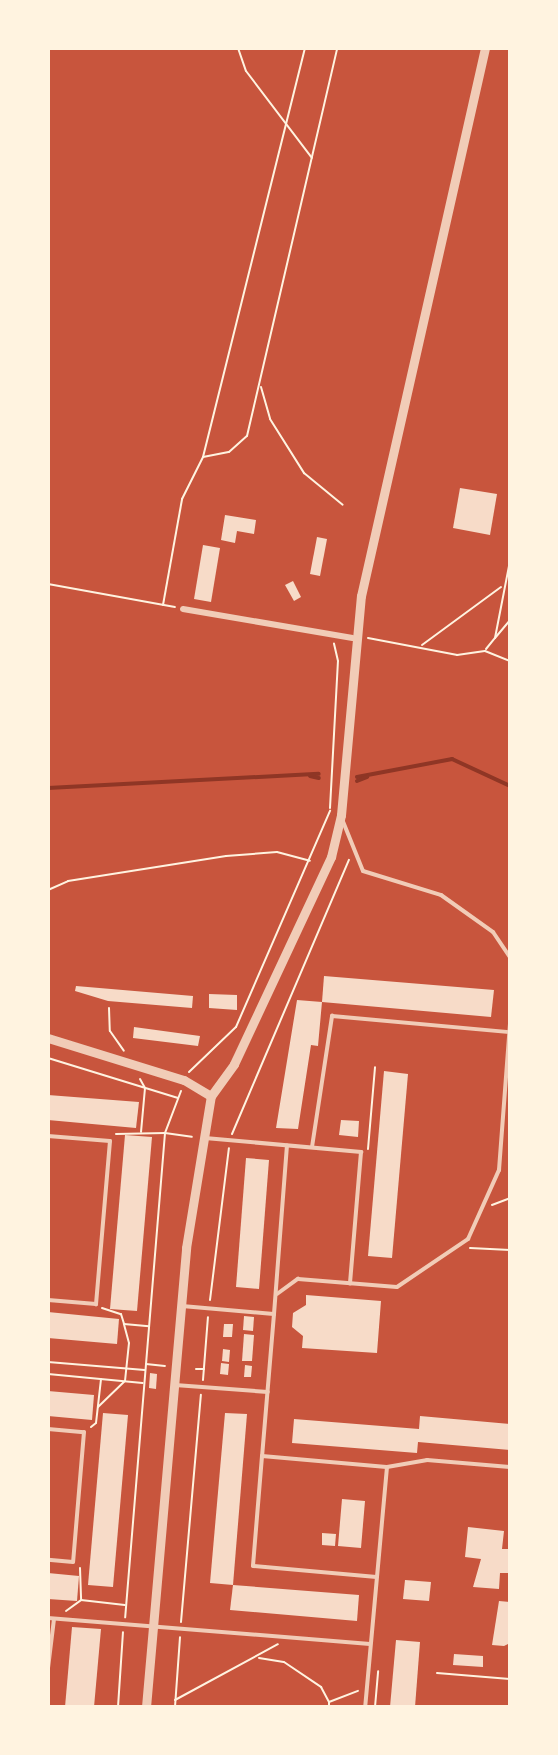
<!DOCTYPE html>
<style>
body{margin:0}
#map{position:relative;width:558px;height:1755px;overflow:hidden;background:#c8553d;font-family:"Roboto Condensed",sans-serif}
div>[style]{position:absolute}
.stream>*{height:4px;margin:-2px;padding:0 2px;transform-origin:2px;border-radius:2px;background:#8f3625}
.building>*{inset:0;background:#f7dbc8}
.path>*{height:2px;margin:-1px;padding:0 1px;transform-origin:1px;border-radius:1px;background:#fff3e0}
.service>*{height:4px;margin:-2px;padding:0 2px;transform-origin:2px;border-radius:2px;background:#f1ccb7}
.minor>*{height:6px;margin:-3px;padding:0 3px;transform-origin:3px;border-radius:3px;background:#f1ccb7}
.tertiary>*{height:9px;margin:-4.5px;padding:0 4.5px;transform-origin:4.5px;border-radius:4.5px;background:#f1ccb7}
span{translate:-50% -50%;white-space:nowrap;text-align:center;line-height:1.15;-webkit-text-stroke:4.5px #fff3e0;paint-order:stroke}
.frame{position:absolute;inset:0;border:50px solid #fff3e0;pointer-events:none}
</style>
<div id="map">
<div class="stream">
<div style="left:310px;top:776px;width:9px;rotate:13deg"></div>
<div style="left:357px;top:777px;width:97px;rotate:-10.7deg"></div>
<div style="left:452px;top:759px;width:64px;rotate:25deg"></div>
<div style="left:357px;top:781px;width:11px;rotate:-22deg"></div>
<div style="left:48px;top:788px;width:271px;rotate:-3deg"></div>
</div>
<div class="building">
<div style="clip-path:polygon(460px 488px,497px 494px,490px 535px,453px 528px)"></div>
<div style="clip-path:polygon(225px 515px,256px 520px,254px 534px,237px 531px,235px 543px,221px 540px)"></div>
<div style="clip-path:polygon(317px 537px,327px 539px,320px 576px,310px 574px)"></div>
<div style="clip-path:polygon(203px 545px,220px 548px,211px 602px,194px 599px)"></div>
<div style="clip-path:polygon(293px 581px,301px 597px,294px 601px,285px 585px)"></div>
<div style="clip-path:polygon(324px 976px,494px 990px,491px 1017px,322px 1002px)"></div>
<div style="clip-path:polygon(76px 986px,193px 996px,192px 1008px,108px 1001px,75px 991px)"></div>
<div style="clip-path:polygon(209px 994px,237px 995px,237px 1010px,209px 1008px)"></div>
<div style="clip-path:polygon(297px 1000px,322px 1002px,318px 1046px,311px 1045px,298px 1129px,276px 1128px)"></div>
<div style="clip-path:polygon(134px 1027px,200px 1036px,198px 1046px,133px 1038px)"></div>
<div style="clip-path:polygon(384px 1071px,408px 1074px,392px 1258px,368px 1256px)"></div>
<div style="clip-path:polygon(48px 1095px,139px 1102px,136px 1128px,48px 1120px)"></div>
<div style="clip-path:polygon(341px 1120px,359px 1121px,358px 1137px,339px 1135px)"></div>
<div style="clip-path:polygon(125px 1135px,152px 1137px,137px 1311px,110px 1309px)"></div>
<div style="clip-path:polygon(246px 1158px,269px 1160px,259px 1289px,236px 1287px)"></div>
<div style="clip-path:polygon(306px 1295px,381px 1301px,377px 1353px,302px 1348px,303px 1336px,292px 1327px,293px 1313px,306px 1305px)"></div>
<div style="clip-path:polygon(48px 1312px,119px 1319px,117px 1344px,48px 1338px)"></div>
<div style="clip-path:polygon(244px 1316px,254px 1317px,253px 1331px,243px 1330px)"></div>
<div style="clip-path:polygon(224px 1324px,233px 1324px,232px 1337px,223px 1337px)"></div>
<div style="clip-path:polygon(244px 1334px,254px 1335px,252px 1361px,242px 1361px)"></div>
<div style="clip-path:polygon(223px 1349px,230px 1350px,229px 1362px,222px 1361px)"></div>
<div style="clip-path:polygon(221px 1363px,229px 1364px,228px 1375px,220px 1374px)"></div>
<div style="clip-path:polygon(245px 1365px,252px 1366px,251px 1377px,244px 1377px)"></div>
<div style="clip-path:polygon(150px 1373px,157px 1374px,156px 1389px,149px 1388px)"></div>
<div style="clip-path:polygon(48px 1391px,94px 1395px,92px 1420px,48px 1416px)"></div>
<div style="clip-path:polygon(103px 1413px,128px 1415px,113px 1587px,88px 1585px)"></div>
<div style="clip-path:polygon(225px 1413px,247px 1414px,233px 1585px,210px 1583px)"></div>
<div style="clip-path:polygon(420px 1416px,510px 1424px,510px 1450px,418px 1442px,417px 1453px,292px 1443px,294px 1419px,419px 1429px)"></div>
<div style="clip-path:polygon(342px 1499px,365px 1501px,361px 1548px,338px 1546px)"></div>
<div style="clip-path:polygon(468px 1527px,504px 1531px,502px 1549px,510px 1549px,510px 1573px,500px 1573px,499px 1589px,473px 1587px,481px 1559px,465px 1557px)"></div>
<div style="clip-path:polygon(322px 1533px,336px 1534px,335px 1546px,322px 1545px)"></div>
<div style="clip-path:polygon(48px 1573px,79px 1576px,77px 1601px,48px 1599px)"></div>
<div style="clip-path:polygon(405px 1580px,431px 1582px,429px 1601px,403px 1599px)"></div>
<div style="clip-path:polygon(233px 1585px,359px 1595px,357px 1621px,230px 1610px)"></div>
<div style="clip-path:polygon(499px 1601px,510px 1602px,510px 1643px,504px 1646px,492px 1645px)"></div>
<div style="clip-path:polygon(72px 1627px,101px 1629px,94px 1707px,65px 1707px)"></div>
<div style="clip-path:polygon(396px 1640px,420px 1642px,415px 1707px,390px 1707px)"></div>
<div style="clip-path:polygon(454px 1654px,483px 1656px,483px 1667px,453px 1665px)"></div>
</div>
<div class="path">
<div style="left:238px;top:48px;width:24px;rotate:71deg"></div>
<div style="left:246px;top:71px;width:109px;rotate:52.8deg"></div>
<div style="left:261px;top:387px;width:33px;rotate:74deg"></div>
<div style="left:270px;top:419px;width:64px;rotate:57.8deg"></div>
<div style="left:304px;top:473px;width:50px;rotate:39.4deg"></div>
<div style="left:203px;top:457px;width:26px;rotate:-11deg"></div>
<div style="left:229px;top:452px;width:24px;rotate:-42deg"></div>
<div style="left:247px;top:436px;width:398px;rotate:-76.9deg"></div>
<div style="left:48px;top:584px;width:129px;rotate:10.3deg"></div>
<div style="left:163px;top:605px;width:108px;rotate:-79.8deg"></div>
<div style="left:182px;top:499px;width:47px;rotate:-63.4deg"></div>
<div style="left:203px;top:457px;width:422px;rotate:-76deg"></div>
<div style="left:368px;top:638px;width:91px;rotate:10.8deg"></div>
<div style="left:457px;top:655px;width:28px;rotate:-8deg"></div>
<div style="left:485px;top:651px;width:27px;rotate:22deg"></div>
<div style="left:495px;top:638px;width:23px;rotate:-50deg"></div>
<div style="left:422px;top:645px;width:98px;rotate:-36.3deg"></div>
<div style="left:486px;top:649px;width:14px;rotate:-51deg"></div>
<div style="left:495px;top:638px;width:78px;rotate:-79deg"></div>
<div style="left:330px;top:808px;width:147px;rotate:-86.9deg"></div>
<div style="left:338px;top:661px;width:18px;rotate:-103deg"></div>
<div style="left:48px;top:890px;width:22px;rotate:-24deg"></div>
<div style="left:68px;top:881px;width:160px;rotate:-9deg"></div>
<div style="left:226px;top:856px;width:51px;rotate:-4.5deg"></div>
<div style="left:277px;top:852px;width:34px;rotate:15deg"></div>
<div style="left:109px;top:1008px;width:23px;rotate:88deg"></div>
<div style="left:110px;top:1031px;width:24px;rotate:55deg"></div>
<div style="left:48px;top:1058px;width:136px;rotate:17.1deg"></div>
<div style="left:189px;top:1072px;width:65px;rotate:-43.8deg"></div>
<div style="left:236px;top:1027px;width:236px;rotate:-66.5deg"></div>
<div style="left:140px;top:1079px;width:10px;rotate:61deg"></div>
<div style="left:145px;top:1088px;width:44px;rotate:95.2deg"></div>
<div style="left:181px;top:1091px;width:45px;rotate:110.9deg"></div>
<div style="left:165px;top:1133px;width:27px;rotate:8deg"></div>
<div style="left:116px;top:1134px;width:49px;rotate:-1.2deg"></div>
<div style="left:165px;top:1133px;width:486px;rotate:94.7deg"></div>
<div style="left:232px;top:1134px;width:298px;rotate:-66.9deg"></div>
<div style="left:368px;top:1149px;width:82px;rotate:-85.1deg"></div>
<div style="left:492px;top:1205px;width:19px;rotate:-21deg"></div>
<div style="left:470px;top:1248px;width:40px;rotate:2.9deg"></div>
<div style="left:210px;top:1300px;width:153px;rotate:-82.9deg"></div>
<div style="left:102px;top:1308px;width:20px;rotate:18deg"></div>
<div style="left:121px;top:1314px;width:10px;rotate:73deg"></div>
<div style="left:124px;top:1324px;width:25px;rotate:5deg"></div>
<div style="left:48px;top:1362px;width:97px;rotate:4.7deg"></div>
<div style="left:146px;top:1364px;width:19px;rotate:6deg"></div>
<div style="left:196px;top:1369px;width:8px"></div>
<div style="left:48px;top:1374px;width:95px;rotate:5.4deg"></div>
<div style="left:203px;top:1380px;width:63px;rotate:-85.5deg"></div>
<div style="left:98px;top:1407px;width:37px;rotate:-44deg"></div>
<div style="left:125px;top:1381px;width:38px;rotate:-84deg"></div>
<div style="left:129px;top:1343px;width:20px;rotate:-105deg"></div>
<div style="left:91px;top:1427px;width:6px;rotate:-39deg"></div>
<div style="left:96px;top:1423px;width:44px;rotate:-83.5deg"></div>
<div style="left:80px;top:1568px;width:32px;rotate:88deg"></div>
<div style="left:81px;top:1600px;width:44px;rotate:6.5deg"></div>
<div style="left:66px;top:1611px;width:19px;rotate:-36deg"></div>
<div style="left:181px;top:1622px;width:228px;rotate:-85deg"></div>
<div style="left:259px;top:1658px;width:25px;rotate:9deg"></div>
<div style="left:284px;top:1662px;width:45px;rotate:34deg"></div>
<div style="left:321px;top:1687px;width:17px;rotate:62deg"></div>
<div style="left:437px;top:1673px;width:73px;rotate:4.7deg"></div>
<div style="left:175px;top:1700px;width:117px;rotate:-28.5deg"></div>
<div style="left:118px;top:1707px;width:75px;rotate:-86.2deg"></div>
<div style="left:175px;top:1707px;width:70px;rotate:-85.9deg"></div>
<div style="left:329px;top:1707px;width:5px;rotate:-90deg"></div>
<div style="left:329px;top:1702px;width:31px;rotate:-21deg"></div>
<div style="left:375px;top:1707px;width:36px;rotate:-85deg"></div>
</div>
<div class="service">
<div style="left:342px;top:819px;width:56px;rotate:68deg"></div>
<div style="left:363px;top:871px;width:82px;rotate:17.1deg"></div>
<div style="left:441px;top:895px;width:64px;rotate:35.4deg"></div>
<div style="left:493px;top:932px;width:30px;rotate:56deg"></div>
<div style="left:48px;top:1136px;width:62px;rotate:4.6deg"></div>
<div style="left:110px;top:1141px;width:164px;rotate:94.9deg"></div>
<div style="left:96px;top:1304px;width:48px;rotate:-175.2deg"></div>
<div style="left:205px;top:1138px;width:157px;rotate:5.1deg"></div>
<div style="left:361px;top:1152px;width:132px;rotate:94.8deg"></div>
<div style="left:312px;top:1147px;width:133px;rotate:-81.3deg"></div>
<div style="left:332px;top:1016px;width:178px;rotate:5.2deg"></div>
<div style="left:277px;top:1294px;width:26px;rotate:-36deg"></div>
<div style="left:298px;top:1279px;width:99px;rotate:4.6deg"></div>
<div style="left:397px;top:1287px;width:86px;rotate:-34.1deg"></div>
<div style="left:468px;top:1239px;width:76px;rotate:-65.8deg"></div>
<div style="left:499px;top:1170px;width:147px;rotate:-85.7deg"></div>
<div style="left:182px;top:1306px;width:92px;rotate:5deg"></div>
<div style="left:274px;top:1314px;width:143px;rotate:94.8deg"></div>
<div style="left:262px;top:1456px;width:125px;rotate:5deg"></div>
<div style="left:387px;top:1467px;width:241px;rotate:95.2deg"></div>
<div style="left:274px;top:1314px;width:169px;rotate:-85.6deg"></div>
<div style="left:175px;top:1385px;width:93px;rotate:4.3deg"></div>
<div style="left:48px;top:1429px;width:36px;rotate:5deg"></div>
<div style="left:84px;top:1432px;width:130px;rotate:94.8deg"></div>
<div style="left:73px;top:1562px;width:25px;rotate:-175deg"></div>
<div style="left:262px;top:1456px;width:110px;rotate:94.7deg"></div>
<div style="left:253px;top:1566px;width:124px;rotate:5.1deg"></div>
<div style="left:387px;top:1467px;width:41px;rotate:-9.9deg"></div>
<div style="left:427px;top:1460px;width:83px;rotate:4.8deg"></div>
<div style="left:48px;top:1618px;width:323px;rotate:4.6deg"></div>
<div style="left:48px;top:1668px;width:49px;rotate:-83deg"></div>
</div>
<div class="minor">
<div style="left:183px;top:609px;width:172px;rotate:9.7deg"></div>
</div>
<div class="tertiary">
<div style="left:48px;top:1038px;width:142px;rotate:17.2deg"></div>
<div style="left:184px;top:1080px;width:31px;rotate:31deg"></div>
<div style="left:146px;top:1707px;width:461px;rotate:-85deg"></div>
<div style="left:186px;top:1248px;width:154px;rotate:-80.7deg"></div>
<div style="left:211px;top:1096px;width:39px;rotate:-54deg"></div>
<div style="left:234px;top:1064px;width:229px;rotate:-64.9deg"></div>
<div style="left:331px;top:857px;width:43px;rotate:-76.6deg"></div>
<div style="left:341px;top:815px;width:220px;rotate:-84.8deg"></div>
<div style="left:361px;top:596px;width:562px;rotate:-77.25deg"></div>
</div>
<div class="frame"></div>
</div>
